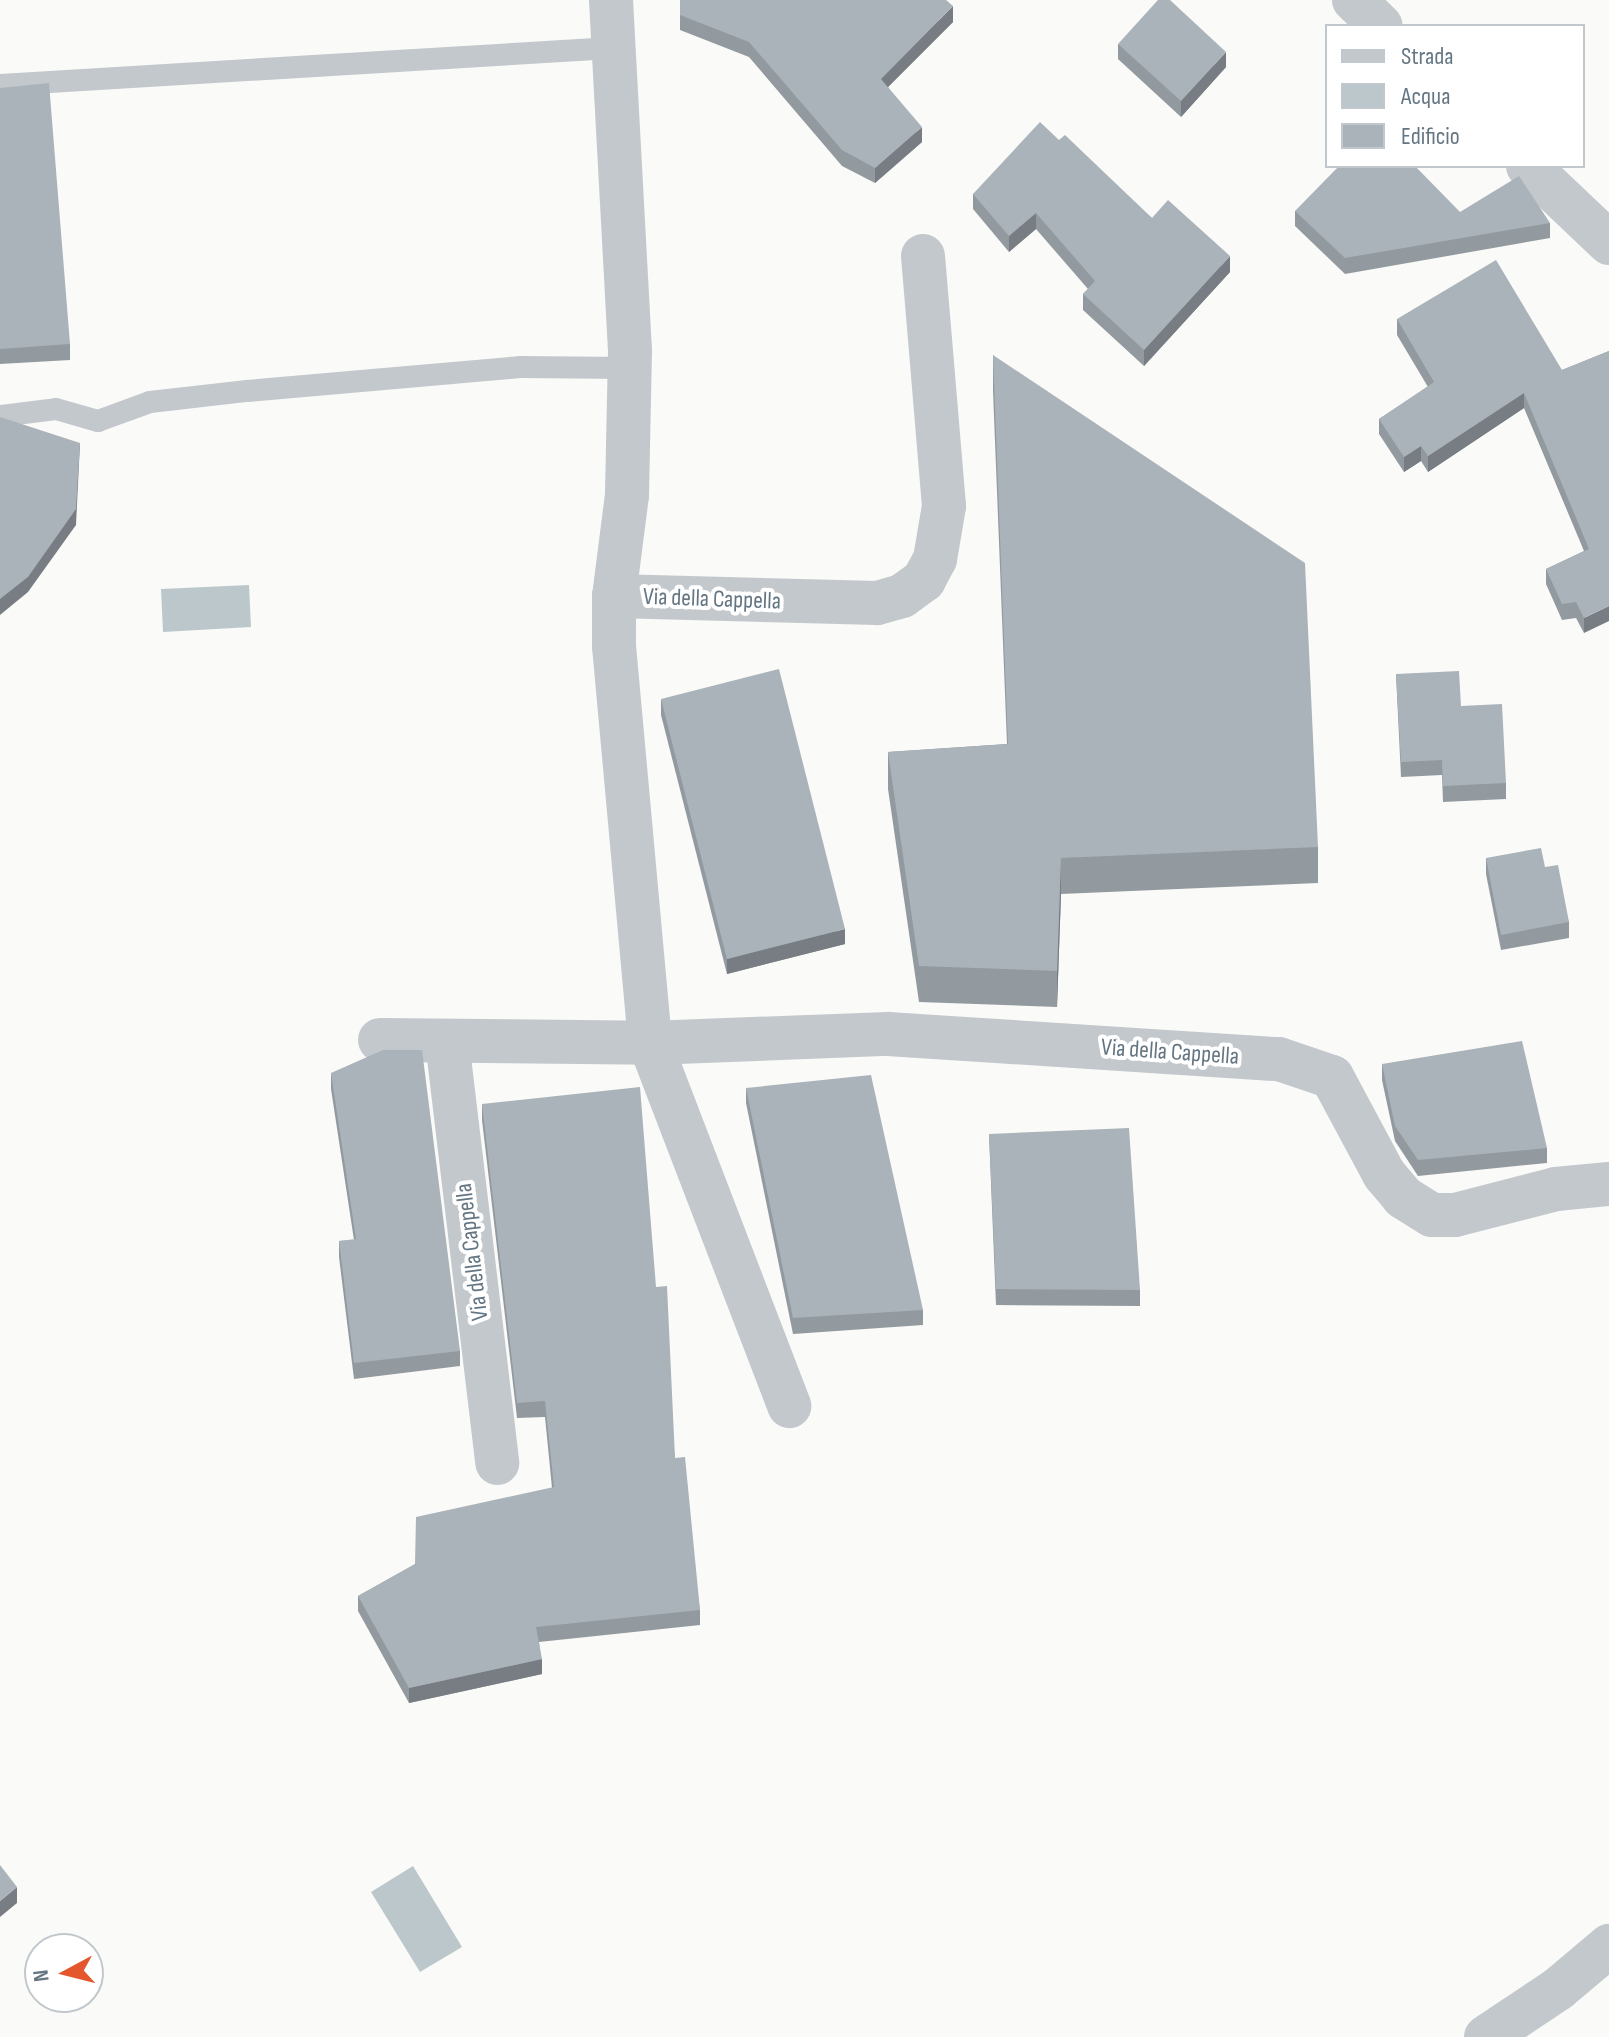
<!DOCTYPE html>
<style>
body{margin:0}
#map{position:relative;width:1609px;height:2037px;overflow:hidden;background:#fafaf8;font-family:"Sofia Sans Condensed",sans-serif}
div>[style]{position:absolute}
.water>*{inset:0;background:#bbc7cb}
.lane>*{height:22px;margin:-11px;padding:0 11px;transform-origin:11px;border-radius:11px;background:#c3c8cc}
.street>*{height:44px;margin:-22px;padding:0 22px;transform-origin:22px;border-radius:22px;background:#c3c8cc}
.wall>*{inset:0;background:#929a9f}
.shaded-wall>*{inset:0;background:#777d82}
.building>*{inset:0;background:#aab3b9}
span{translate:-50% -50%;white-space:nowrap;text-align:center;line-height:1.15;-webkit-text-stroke:8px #fff;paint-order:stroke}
.street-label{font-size:24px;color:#657683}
.legend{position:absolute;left:1325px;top:24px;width:260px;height:144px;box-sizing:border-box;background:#fff;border:2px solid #c1c8cd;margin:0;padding:10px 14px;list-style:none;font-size:24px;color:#657683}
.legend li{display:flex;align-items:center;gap:16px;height:40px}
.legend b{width:40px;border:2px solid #c1c8cd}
.north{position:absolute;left:24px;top:1933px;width:80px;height:80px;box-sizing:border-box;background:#fff;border:2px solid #c1c8cd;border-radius:50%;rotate:263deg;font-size:22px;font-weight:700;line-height:32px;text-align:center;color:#657683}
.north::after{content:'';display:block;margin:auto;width:28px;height:36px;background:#e4572e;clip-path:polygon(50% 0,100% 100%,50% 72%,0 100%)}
</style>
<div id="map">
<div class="water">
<div style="clip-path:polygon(249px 585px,251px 627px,163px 632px,161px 589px)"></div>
<div style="clip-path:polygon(413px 1866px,462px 1947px,420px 1972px,371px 1892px)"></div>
</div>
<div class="lane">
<div style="left:0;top:85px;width:613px;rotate:-3.46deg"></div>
<div style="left:0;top:416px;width:56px;rotate:-7.1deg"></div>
<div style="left:56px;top:409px;width:44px;rotate:15.9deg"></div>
<div style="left:98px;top:421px;width:55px;rotate:-20.1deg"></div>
<div style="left:150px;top:402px;width:98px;rotate:-6.5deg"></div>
<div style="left:247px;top:391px;width:274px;rotate:-5deg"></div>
<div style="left:520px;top:367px;width:109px;rotate:0.5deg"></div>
</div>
<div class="street">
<div style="left:611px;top:0;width:352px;rotate:86.9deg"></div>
<div style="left:630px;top:351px;width:144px;rotate:91.2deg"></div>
<div style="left:627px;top:495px;width:102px;rotate:97.3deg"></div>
<div style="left:1354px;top:0;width:37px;rotate:44deg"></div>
<div style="left:1528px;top:166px;width:112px;rotate:43.5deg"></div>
<div style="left:923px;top:256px;width:251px;rotate:85.2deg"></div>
<div style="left:944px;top:506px;width:54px;rotate:99.6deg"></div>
<div style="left:935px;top:559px;width:24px;rotate:118deg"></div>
<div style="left:924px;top:580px;width:27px;rotate:144deg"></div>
<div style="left:902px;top:596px;width:26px;rotate:164deg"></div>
<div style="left:877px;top:603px;width:263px;rotate:-178.5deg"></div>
<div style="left:614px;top:596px;width:50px;rotate:90deg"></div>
<div style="left:614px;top:646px;width:399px;rotate:84.8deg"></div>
<div style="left:650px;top:1043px;width:238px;rotate:-2.2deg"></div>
<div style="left:888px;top:1034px;width:392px;rotate:3.7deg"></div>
<div style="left:1279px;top:1059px;width:56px;rotate:18.8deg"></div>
<div style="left:1332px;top:1077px;width:110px;rotate:61.8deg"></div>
<div style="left:1384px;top:1174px;width:30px;rotate:50deg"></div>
<div style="left:1403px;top:1197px;width:34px;rotate:32deg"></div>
<div style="left:1432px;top:1215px;width:23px"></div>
<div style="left:1455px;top:1215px;width:104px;rotate:-14.4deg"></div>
<div style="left:1556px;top:1189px;width:53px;rotate:-5.4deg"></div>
<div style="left:380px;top:1040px;width:270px;rotate:0.6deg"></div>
<div style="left:650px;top:1043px;width:389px;rotate:69deg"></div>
<div style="left:447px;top:1041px;width:425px;rotate:83.2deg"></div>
<div style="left:1486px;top:2037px;width:87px;rotate:-33.7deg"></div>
<div style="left:1558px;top:1989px;width:67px;rotate:-40.1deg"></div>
</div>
<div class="wall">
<div style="clip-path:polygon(680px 0,953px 22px,888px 87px,922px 142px,875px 183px,842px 166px,749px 57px,680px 30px)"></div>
<div style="clip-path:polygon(1118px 44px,1226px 67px,1181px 117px,1118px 59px)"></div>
<div style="clip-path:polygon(0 88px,70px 344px,70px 360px,0 364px)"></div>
<div style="clip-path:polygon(1059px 140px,1152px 218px,1230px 272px,1144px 366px,1083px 310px,1083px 294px,1088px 289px,1036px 229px,1009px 252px,973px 209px,973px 194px)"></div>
<div style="clip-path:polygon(1295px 211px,1460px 212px,1550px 223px,1550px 238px,1345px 274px,1295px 226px)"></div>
<div style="clip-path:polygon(1397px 319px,1562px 370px,1609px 351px,1584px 633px,1576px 618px,1562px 620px,1546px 584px,1546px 569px,1584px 551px,1524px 408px,1428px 472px,1421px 461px,1404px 472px,1379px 434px,1379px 419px,1428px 387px,1397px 335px)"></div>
<div style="clip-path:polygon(993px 355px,1318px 847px,1318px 883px,1061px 894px,1057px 1007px,919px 1002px,888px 789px,888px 752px,1007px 744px,993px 391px)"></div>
<div style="clip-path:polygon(1396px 674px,1461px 706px,1506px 783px,1506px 799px,1443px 802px,1442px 775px,1401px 777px)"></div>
<div style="clip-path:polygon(661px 699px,845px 944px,727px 974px,661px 715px)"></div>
<div style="clip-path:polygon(1486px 858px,1545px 867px,1569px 922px,1569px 938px,1501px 950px,1486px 874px)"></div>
<div style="clip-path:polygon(1382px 1064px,1547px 1148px,1547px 1163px,1418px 1176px,1395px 1141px,1382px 1080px)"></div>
<div style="clip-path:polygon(331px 1073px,460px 1351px,460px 1366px,354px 1379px,339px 1257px,339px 1241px,354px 1240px,331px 1089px)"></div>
<div style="clip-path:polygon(746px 1088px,923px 1310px,923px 1325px,793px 1334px,746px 1103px)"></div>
<div style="clip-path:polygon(482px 1104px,656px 1287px,675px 1458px,700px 1610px,700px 1625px,539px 1642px,542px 1674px,409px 1703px,358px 1611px,358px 1596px,552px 1488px,545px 1417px,517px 1418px,482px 1120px)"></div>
<div style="clip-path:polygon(989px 1134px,1140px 1290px,1140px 1306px,996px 1305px)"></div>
</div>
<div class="shaded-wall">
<div style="clip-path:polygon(953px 6px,953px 22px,881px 94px,881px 79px)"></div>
<div style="clip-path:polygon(1226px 52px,1226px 67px,1181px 117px,1181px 101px)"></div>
<div style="clip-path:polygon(922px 127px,922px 142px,875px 183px,875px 168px)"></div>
<div style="clip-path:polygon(1036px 213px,1036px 229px,1009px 252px,1009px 236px)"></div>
<div style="clip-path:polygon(1230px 256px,1230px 272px,1144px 366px,1144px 350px)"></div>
<div style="clip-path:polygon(1524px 393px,1524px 408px,1428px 472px,1428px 456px)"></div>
<div style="clip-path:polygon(80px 443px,76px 525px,28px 592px,0 615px,0 599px)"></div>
<div style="clip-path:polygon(1421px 446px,1421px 461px,1404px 472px,1404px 457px)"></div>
<div style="clip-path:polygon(1609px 606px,1609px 621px,1584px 633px,1584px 618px)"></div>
<div style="clip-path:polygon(1061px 858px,1061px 894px,1057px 1007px,1057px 971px)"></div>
<div style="clip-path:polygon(845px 929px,845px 944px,727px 974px,727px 959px)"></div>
<div style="clip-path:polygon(542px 1659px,542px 1674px,409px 1703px,409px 1688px)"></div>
<div style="clip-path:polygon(17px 1887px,17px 1903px,0 1917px,0 1901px)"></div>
</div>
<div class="building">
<div style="clip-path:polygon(680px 0,946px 0,953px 6px,881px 79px,922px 127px,875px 168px,842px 150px,749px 42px,680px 15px)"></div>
<div style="clip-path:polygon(1158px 0,1170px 0,1226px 52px,1181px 101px,1118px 44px)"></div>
<div style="clip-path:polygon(49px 83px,70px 344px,0 349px,0 88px)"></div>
<div style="clip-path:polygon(1040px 122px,1059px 140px,1065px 135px,1152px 218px,1168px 200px,1230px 256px,1144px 350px,1083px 294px,1095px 281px,1036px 213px,1009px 236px,973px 194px)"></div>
<div style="clip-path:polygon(1339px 166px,1415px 166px,1460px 212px,1519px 176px,1550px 223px,1345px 258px,1295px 211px)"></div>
<div style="clip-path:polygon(1496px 260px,1562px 370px,1609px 351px,1609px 606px,1584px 618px,1576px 602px,1562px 604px,1546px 569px,1589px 549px,1524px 393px,1428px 456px,1421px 446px,1404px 457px,1379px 419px,1434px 382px,1397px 319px)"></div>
<div style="clip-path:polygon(993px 355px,1305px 563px,1318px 847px,1061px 858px,1057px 971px,919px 966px,888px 752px,1008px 744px)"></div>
<div style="clip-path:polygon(0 417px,80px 443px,76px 509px,28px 577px,0 599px)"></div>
<div style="clip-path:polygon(779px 669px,845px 929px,727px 959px,661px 699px)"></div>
<div style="clip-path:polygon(1459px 671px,1461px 706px,1502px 704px,1506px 783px,1443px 786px,1442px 760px,1401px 762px,1396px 674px)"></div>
<div style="clip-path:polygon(1541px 848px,1545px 867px,1558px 865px,1569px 922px,1501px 935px,1486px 858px)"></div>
<div style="clip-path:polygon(1522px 1041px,1547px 1148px,1418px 1160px,1395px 1126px,1382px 1064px)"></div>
<div style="clip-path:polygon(383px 1050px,422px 1050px,460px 1351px,354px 1363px,339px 1241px,356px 1239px,331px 1073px)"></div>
<div style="clip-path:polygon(871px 1075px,923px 1310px,793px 1318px,746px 1088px)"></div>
<div style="clip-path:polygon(640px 1087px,656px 1287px,667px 1286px,675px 1458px,685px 1457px,700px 1610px,536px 1627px,542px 1659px,409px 1688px,358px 1596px,415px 1564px,416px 1517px,554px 1487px,545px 1401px,517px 1403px,482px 1104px)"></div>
<div style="clip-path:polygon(1129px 1128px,1140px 1290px,996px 1289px,989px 1134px)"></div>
<div style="clip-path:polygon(0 1865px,17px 1887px,0 1901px)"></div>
</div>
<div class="street-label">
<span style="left:712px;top:599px;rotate:2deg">Via della Cappella</span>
<span style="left:1170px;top:1052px;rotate:4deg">Via della Cappella</span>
<span style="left:472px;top:1252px;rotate:-97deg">Via della Cappella</span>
</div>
<ul class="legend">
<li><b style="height:10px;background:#c3c8cc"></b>Strada</li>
<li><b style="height:22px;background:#bbc7cb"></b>Acqua</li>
<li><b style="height:22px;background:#aab3b9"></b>Edificio</li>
</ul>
<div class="north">N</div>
</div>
